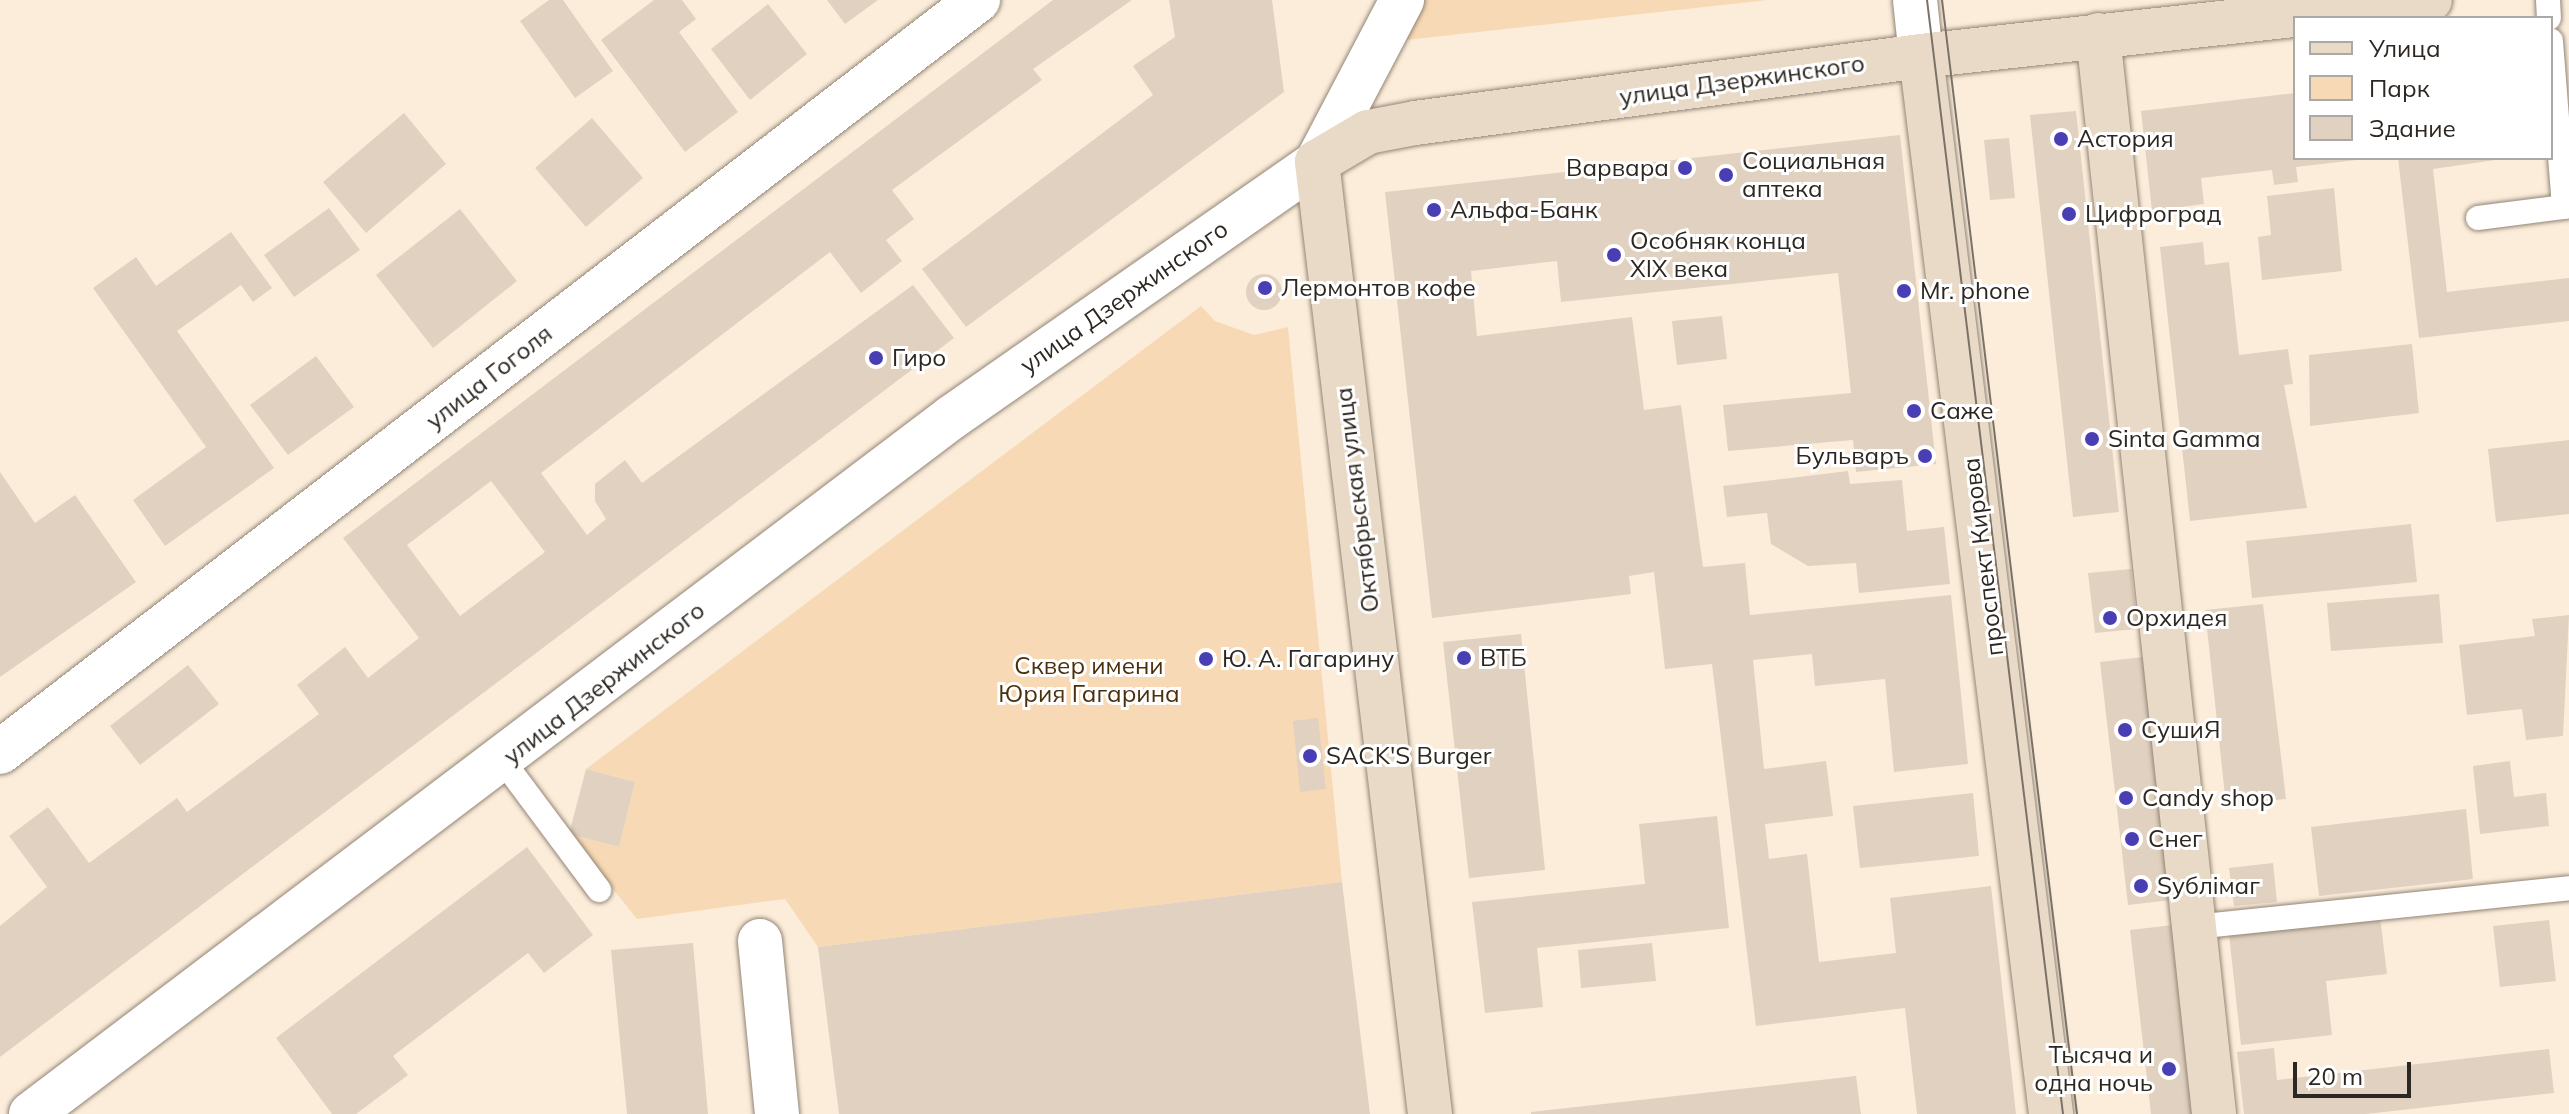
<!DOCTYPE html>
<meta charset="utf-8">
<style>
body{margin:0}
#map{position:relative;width:2569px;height:1114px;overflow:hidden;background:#fceddb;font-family:Mulish,sans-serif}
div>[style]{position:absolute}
.green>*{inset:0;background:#f8d9b5}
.building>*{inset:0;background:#e1d1c0}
.round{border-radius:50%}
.roads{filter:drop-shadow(0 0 2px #938576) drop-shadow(0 0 2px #938576)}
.lane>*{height:24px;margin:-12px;padding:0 12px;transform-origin:12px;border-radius:12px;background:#fff}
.street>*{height:44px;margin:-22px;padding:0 22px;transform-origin:22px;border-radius:22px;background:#fff}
.secondary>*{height:44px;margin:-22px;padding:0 22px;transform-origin:22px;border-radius:22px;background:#e9dac7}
.tram>*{height:2px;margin:-1px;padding:0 1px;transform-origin:1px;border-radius:1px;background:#7b7267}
.dots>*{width:22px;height:22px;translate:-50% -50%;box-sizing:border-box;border:4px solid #fff;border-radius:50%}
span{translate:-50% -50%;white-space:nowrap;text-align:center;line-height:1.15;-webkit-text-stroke:6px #fff;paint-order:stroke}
.street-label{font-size:24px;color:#2d2721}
.poi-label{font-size:24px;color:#2d2721}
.left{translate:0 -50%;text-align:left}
.right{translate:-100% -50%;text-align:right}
.park-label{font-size:24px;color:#4a300d}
.legend{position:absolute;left:2293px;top:16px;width:260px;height:144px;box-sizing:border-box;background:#fff;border:2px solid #aba9a6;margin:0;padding:10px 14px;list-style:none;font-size:24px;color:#2d2721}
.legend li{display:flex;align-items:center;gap:16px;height:40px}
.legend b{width:40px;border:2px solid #aba9a6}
.scale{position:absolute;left:2293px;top:1062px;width:118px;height:36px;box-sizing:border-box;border:4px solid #2d2721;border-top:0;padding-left:10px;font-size:24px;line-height:28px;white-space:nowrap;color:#2d2721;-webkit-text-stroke:6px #fff;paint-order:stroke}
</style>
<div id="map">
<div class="green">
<div style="clip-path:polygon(1425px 0,1768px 0,1406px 40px)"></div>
<div style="clip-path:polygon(1201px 306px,1215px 321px,1254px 335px,1288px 327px,1342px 882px,818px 947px,785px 899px,637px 919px,569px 834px,619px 847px,635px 782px,586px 769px)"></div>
</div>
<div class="building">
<div style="clip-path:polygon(549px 0,563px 0,613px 71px,575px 98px,520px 21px)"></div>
<div style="clip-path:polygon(654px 0,682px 0,696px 19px,679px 32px,738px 112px,685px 152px,601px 40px)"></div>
<div style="clip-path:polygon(827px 0,878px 0,845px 24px)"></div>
<div style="clip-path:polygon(evenodd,1053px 0,1132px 0,1033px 69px,1042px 80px,892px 190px,914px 219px,886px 240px,902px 261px,861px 293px,830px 252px,541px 473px,587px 535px,606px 519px,595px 501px,595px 484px,625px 460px,642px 483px,913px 285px,954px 338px,0 1057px,0 926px,47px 887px,9px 836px,48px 807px,89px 863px,177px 798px,187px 812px,319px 714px,297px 685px,345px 647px,368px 678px,419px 638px,343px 538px,1053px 0,491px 481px,545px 552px,460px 616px,407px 545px,491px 481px)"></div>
<div style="clip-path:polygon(1169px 0,1272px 0,1284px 92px,966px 327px,922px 269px,1153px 95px,1133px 66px,1175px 37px)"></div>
<div style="clip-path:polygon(768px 4px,807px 54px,750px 100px,711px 49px)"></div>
<div style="clip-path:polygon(2295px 93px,2295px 158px,2356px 160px,2296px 167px,2298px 182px,2274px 185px,2272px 170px,2201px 178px,2204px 204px,2152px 211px,2141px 111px)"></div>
<div style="clip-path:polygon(2076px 111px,2119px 512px,2073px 517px,2030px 115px)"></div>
<div style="clip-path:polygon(404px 113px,446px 164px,366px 233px,323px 182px)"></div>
<div style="clip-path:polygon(592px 118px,643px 178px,586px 227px,535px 168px)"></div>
<div style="clip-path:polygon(1900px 135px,1936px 464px,1856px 472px,1853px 440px,1728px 451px,1723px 405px,1851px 393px,1838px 273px,1561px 302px,1557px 261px,1471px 271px,1477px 336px,1632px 317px,1644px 410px,1681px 405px,1703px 567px,1745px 563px,1750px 615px,1951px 595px,1968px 764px,1894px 772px,1885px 679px,1815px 686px,1812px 654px,1753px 660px,1764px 769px,1826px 761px,1833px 816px,1765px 824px,1769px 859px,1807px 854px,1819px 962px,1896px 953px,1890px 898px,1991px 886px,2016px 1114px,1917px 1114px,1905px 1008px,1756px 1026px,1712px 664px,1665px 669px,1654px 572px,1629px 576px,1631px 594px,1432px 618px,1385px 192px)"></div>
<div style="clip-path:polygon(2009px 138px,2015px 198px,1990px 200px,1984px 140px)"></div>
<div style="clip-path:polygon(2398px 158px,2509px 158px,2433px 169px,2447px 292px,2569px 278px,2569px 321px,2419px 338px)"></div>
<div style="clip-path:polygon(2334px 188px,2342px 271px,2262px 280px,2258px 237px,2271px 235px,2267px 196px)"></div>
<div style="clip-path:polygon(329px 208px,360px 250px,294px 297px,264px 255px)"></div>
<div style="clip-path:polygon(460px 209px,517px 281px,433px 348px,376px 275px)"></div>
<div style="clip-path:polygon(231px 232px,272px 288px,253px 302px,241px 285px,177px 331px,274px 468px,165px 546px,133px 500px,206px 447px,93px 288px,136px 257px,156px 286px)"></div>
<div style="clip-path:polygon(2203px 242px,2205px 265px,2229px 262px,2239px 355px,2288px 349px,2293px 384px,2284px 385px,2307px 508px,2190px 521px,2160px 247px)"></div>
<div class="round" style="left:1246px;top:274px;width:36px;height:36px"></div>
<div style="clip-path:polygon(1722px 316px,1727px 359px,1677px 365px,1672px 321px)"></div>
<div style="clip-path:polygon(2412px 344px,2419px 413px,2310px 426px,2309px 355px)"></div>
<div style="clip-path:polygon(316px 356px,354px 407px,288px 455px,250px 405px)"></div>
<div style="clip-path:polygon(2569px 440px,2569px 514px,2496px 522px,2488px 449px)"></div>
<div style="clip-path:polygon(1848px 471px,1850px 484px,1902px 480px,1907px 531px,1944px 527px,1950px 584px,1859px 593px,1856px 563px,1808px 566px,1771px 544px,1767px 513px,1727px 517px,1723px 486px)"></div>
<div style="clip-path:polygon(0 472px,35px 523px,75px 495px,136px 582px,0 677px)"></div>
<div style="clip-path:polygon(2411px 524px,2417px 582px,2252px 598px,2246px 541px)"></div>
<div style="clip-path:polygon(2131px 569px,2137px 629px,2095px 633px,2088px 573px)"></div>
<div style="clip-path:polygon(2439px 594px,2443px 643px,2331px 651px,2327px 603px)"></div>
<div style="clip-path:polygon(2263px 604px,2286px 799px,2226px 805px,2205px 610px)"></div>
<div style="clip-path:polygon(2569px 615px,2563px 736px,2526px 740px,2522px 709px,2467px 715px,2459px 645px,2535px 636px,2532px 619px)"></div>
<div style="clip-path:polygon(1521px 634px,1545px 870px,1469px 878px,1443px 642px)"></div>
<div style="clip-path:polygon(2143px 657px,2171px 900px,2128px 905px,2100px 662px)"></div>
<div style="clip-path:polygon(188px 665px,219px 704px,140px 765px,110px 726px)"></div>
<div style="clip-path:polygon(1318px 718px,1326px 789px,1300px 792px,1293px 721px)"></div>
<div style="clip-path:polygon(2510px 761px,2514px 797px,2546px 793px,2549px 826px,2480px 834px,2473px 766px)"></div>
<div style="clip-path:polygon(586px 769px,635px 782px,619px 847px,569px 834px)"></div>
<div style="clip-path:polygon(1973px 793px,1979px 856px,1860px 868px,1853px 806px)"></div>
<div style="clip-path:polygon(2466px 809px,2473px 879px,2319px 896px,2311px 827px)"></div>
<div style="clip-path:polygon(1717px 816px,1729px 928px,1537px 948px,1543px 1007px,1485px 1013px,1472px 902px,1645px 884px,1639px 824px)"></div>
<div style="clip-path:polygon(527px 847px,593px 935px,544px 973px,528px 953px,393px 1056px,408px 1075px,356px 1114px,332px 1114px,276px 1038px)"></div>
<div style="clip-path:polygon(2273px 863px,2277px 902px,2234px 906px,2229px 868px)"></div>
<div style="clip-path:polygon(1342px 882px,1370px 1114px,839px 1114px,818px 947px)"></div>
<div style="clip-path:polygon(2380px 917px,2387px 974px,2326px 981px,2332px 1035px,2241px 1045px,2229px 934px)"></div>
<div style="clip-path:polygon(2549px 920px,2556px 981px,2500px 987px,2493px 926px)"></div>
<div style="clip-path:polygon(2173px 925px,2194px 1114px,2151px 1114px,2130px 930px)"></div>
<div style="clip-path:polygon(693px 943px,708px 1114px,627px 1114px,611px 950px)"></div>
<div style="clip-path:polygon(1652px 943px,1656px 981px,1581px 988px,1578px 950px)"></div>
<div style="clip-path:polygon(2274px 1048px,2277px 1080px,2549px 1049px,2554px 1093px,2366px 1114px,2244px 1114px,2237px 1052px)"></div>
<div style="clip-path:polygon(1856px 1076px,1861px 1114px,1531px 1114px,1531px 1112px)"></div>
</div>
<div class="roads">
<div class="lane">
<div style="left:2548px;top:0;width:18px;rotate:87deg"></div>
<div style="left:2478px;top:218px;width:87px;rotate:-7.3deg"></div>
<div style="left:2564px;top:207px;width:167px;rotate:-94.5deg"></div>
<div style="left:503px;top:761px;width:161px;rotate:53.3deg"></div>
<div style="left:2194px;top:927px;width:377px;rotate:-5.9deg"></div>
</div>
<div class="street">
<div style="left:1915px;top:0;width:56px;rotate:83.9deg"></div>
<div style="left:0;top:752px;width:1234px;rotate:-37.56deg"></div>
<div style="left:760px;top:941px;width:174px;rotate:84.4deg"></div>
<div style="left:31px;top:1114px;width:1155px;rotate:-37.12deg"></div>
<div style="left:952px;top:417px;width:445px;rotate:-34.9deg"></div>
<div style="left:1317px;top:162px;width:183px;rotate:-62.3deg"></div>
</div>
<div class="secondary">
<div style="left:2098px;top:35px;width:1085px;rotate:83.86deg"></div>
<div style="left:1921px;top:56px;width:1066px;rotate:82.99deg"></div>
<div style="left:1430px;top:1114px;width:959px;rotate:-96.77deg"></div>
<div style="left:1317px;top:162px;width:59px;rotate:-30.5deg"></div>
<div style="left:1368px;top:132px;width:48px;rotate:-10.8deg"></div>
<div style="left:1415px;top:123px;width:510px;rotate:-7.54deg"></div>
<div style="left:1921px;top:56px;width:512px;rotate:-6.28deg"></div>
</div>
</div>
<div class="tram">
<div style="left:1927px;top:0;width:1122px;rotate:83.04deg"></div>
<div style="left:1942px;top:0;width:1122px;rotate:83.09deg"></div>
</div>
<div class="dots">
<div style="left:2061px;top:139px;background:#4a3eb4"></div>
<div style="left:1685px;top:168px;background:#4a3eb4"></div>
<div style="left:1726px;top:175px;background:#4a3eb4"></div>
<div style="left:1434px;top:210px;background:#4a3eb4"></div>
<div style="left:2069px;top:214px;background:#4a3eb4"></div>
<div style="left:1614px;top:255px;background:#4a3eb4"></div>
<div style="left:1265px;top:288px;background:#4a3eb4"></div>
<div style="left:1904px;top:291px;background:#4a3eb4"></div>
<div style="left:876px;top:358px;background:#4a3eb4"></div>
<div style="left:1914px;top:411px;background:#4a3eb4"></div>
<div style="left:2092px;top:439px;background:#4a3eb4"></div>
<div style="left:1925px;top:456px;background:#4a3eb4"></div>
<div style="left:2110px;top:618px;background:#4a3eb4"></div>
<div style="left:1464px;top:658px;background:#4a3eb4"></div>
<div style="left:1206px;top:659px;background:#4a3eb4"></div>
<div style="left:2125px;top:730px;background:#4a3eb4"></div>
<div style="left:1310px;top:756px;background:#4a3eb4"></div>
<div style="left:2126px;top:798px;background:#4a3eb4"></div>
<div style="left:2132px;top:839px;background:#4a3eb4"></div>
<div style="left:2141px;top:886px;background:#4a3eb4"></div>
<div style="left:2169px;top:1069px;background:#4a3eb4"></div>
</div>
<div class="street-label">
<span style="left:1742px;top:80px;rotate:-8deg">улица Дзержинского</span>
<span style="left:1124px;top:297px;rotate:-35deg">улица Дзержинского</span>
<span style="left:489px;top:377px;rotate:-38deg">улица Гоголя</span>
<span style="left:1357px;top:500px;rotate:-97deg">Октябрьская улица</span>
<span style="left:1983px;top:557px;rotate:-97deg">проспект Кирова</span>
<span style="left:604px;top:683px;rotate:-38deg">улица Дзержинского</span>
</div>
<div class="poi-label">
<span class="left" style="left:2077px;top:139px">Астория</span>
<span class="left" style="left:1742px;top:175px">Социальная<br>аптека</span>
<span class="right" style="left:1669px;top:168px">Варвара</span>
<span class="left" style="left:1450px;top:210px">Альфа-Банк</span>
<span class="left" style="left:2085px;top:214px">Цифроград</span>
<span class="left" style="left:1630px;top:255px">Особняк конца<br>XIX века</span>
<span class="left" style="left:1281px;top:288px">Лермонтов кофе</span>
<span class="left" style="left:1920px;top:291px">Mr. phone</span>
<span class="left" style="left:892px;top:358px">Гиро</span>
<span class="left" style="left:1930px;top:411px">Саже</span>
<span class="left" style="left:2108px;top:439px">Sinta Gamma</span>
<span class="right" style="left:1909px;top:456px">Бульваръ</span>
<span class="left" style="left:2126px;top:618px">Орхидея</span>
<span class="left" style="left:1480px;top:658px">ВТБ</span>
<span class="left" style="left:1222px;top:659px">Ю. А. Гагарину</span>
<span class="left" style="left:2141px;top:730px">СушиЯ</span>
<span class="left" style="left:1326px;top:756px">SACK'S Burger</span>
<span class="left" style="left:2142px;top:798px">Candy shop</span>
<span class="left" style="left:2148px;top:839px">Снег</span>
<span class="left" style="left:2157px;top:886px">Sублiмаг</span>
<span class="right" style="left:2153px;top:1069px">Тысяча и<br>одна ночь</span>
</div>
<div class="park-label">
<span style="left:1089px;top:680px">Сквер имени<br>Юрия Гагарина</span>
</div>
<ul class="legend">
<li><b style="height:10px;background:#e9dac7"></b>Улица</li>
<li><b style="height:22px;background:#f8d9b5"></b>Парк</li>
<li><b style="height:22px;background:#e1d1c0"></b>Здание</li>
</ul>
<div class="scale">20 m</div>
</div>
